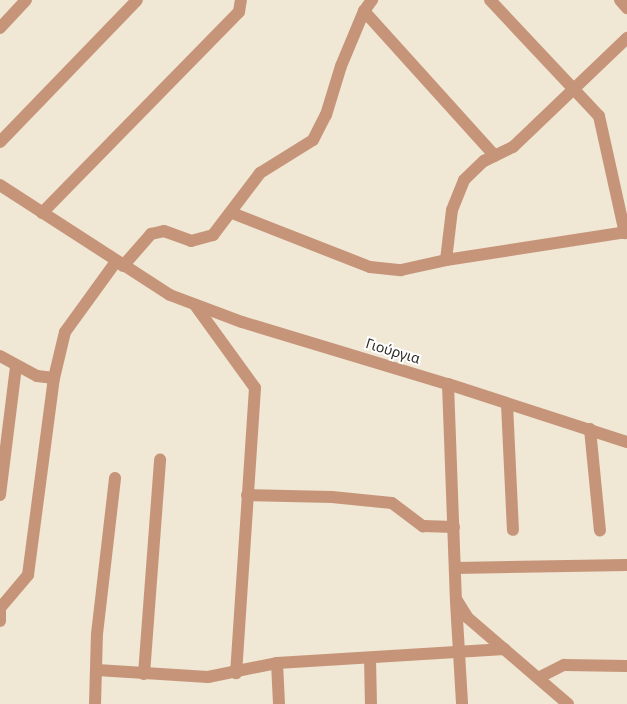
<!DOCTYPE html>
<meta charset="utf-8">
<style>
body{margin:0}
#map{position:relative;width:627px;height:704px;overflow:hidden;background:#f0e7d5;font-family:"Noto Sans",sans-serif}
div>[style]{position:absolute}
.minor>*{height:12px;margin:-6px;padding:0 6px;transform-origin:6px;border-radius:6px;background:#c69579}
span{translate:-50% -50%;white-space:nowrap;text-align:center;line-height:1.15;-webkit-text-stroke:4px #fff;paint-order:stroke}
.street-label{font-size:14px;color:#2e2b24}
</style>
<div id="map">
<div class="minor">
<div style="left:490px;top:0;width:159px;rotate:46.8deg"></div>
<div style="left:599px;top:116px;width:120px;rotate:77.5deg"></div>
<div style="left:620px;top:0;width:11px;rotate:49deg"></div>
<div style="left:364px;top:11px;width:195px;rotate:47.9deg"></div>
<div style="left:0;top:28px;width:38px;rotate:-47deg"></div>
<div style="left:0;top:142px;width:197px;rotate:-46deg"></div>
<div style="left:0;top:185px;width:202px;rotate:32.9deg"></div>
<div style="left:170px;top:295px;width:77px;rotate:20.6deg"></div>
<div style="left:242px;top:322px;width:215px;rotate:16.8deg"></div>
<div style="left:448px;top:384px;width:215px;rotate:87.9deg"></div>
<div style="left:456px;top:599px;width:22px;rotate:58deg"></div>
<div style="left:468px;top:618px;width:132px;rotate:40.7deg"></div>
<div style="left:42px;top:213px;width:281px;rotate:-45.6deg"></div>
<div style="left:239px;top:12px;width:12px;rotate:-81deg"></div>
<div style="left:232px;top:213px;width:148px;rotate:21.4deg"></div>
<div style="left:370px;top:267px;width:31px;rotate:6deg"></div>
<div style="left:401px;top:270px;width:46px;rotate:-12.5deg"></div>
<div style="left:446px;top:260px;width:50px;rotate:-83.2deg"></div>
<div style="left:452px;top:210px;width:32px;rotate:-68deg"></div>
<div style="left:464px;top:180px;width:28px;rotate:-44deg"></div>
<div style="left:484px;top:161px;width:32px;rotate:-26deg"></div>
<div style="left:513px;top:147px;width:158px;rotate:-43.7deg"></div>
<div style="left:446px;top:260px;width:183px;rotate:-8.8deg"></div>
<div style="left:123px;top:266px;width:43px;rotate:-48.8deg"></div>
<div style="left:151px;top:234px;width:13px;rotate:-13deg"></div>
<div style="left:164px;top:231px;width:29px;rotate:20deg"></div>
<div style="left:191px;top:241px;width:23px;rotate:-15deg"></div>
<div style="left:213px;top:235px;width:78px;rotate:-52.8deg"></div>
<div style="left:260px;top:173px;width:62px;rotate:-31.9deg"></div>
<div style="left:313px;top:140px;width:28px;rotate:-63deg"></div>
<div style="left:326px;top:115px;width:51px;rotate:-73deg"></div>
<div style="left:341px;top:66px;width:60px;rotate:-67.3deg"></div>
<div style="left:364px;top:11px;width:14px;rotate:-54deg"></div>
<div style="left:195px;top:305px;width:102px;rotate:54.1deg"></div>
<div style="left:255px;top:388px;width:286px;rotate:93.8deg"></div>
<div style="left:0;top:356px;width:42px;rotate:28.4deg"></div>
<div style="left:37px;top:376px;width:17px;rotate:7deg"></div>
<div style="left:448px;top:384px;width:188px;rotate:18deg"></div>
<div style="left:507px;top:404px;width:126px;rotate:87.3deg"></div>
<div style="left:590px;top:429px;width:102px;rotate:84.4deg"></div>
<div style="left:0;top:495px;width:129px;rotate:-82.9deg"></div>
<div style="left:247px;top:495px;width:85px;rotate:1.3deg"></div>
<div style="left:332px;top:497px;width:60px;rotate:5.7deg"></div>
<div style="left:392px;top:503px;width:39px;rotate:37deg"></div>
<div style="left:423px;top:526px;width:31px;rotate:2deg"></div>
<div style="left:455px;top:568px;width:172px;rotate:-1deg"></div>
<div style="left:456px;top:602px;width:102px;rotate:86.6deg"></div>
<div style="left:0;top:606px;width:15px;rotate:90deg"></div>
<div style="left:1px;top:607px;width:42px;rotate:-49.8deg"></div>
<div style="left:28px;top:575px;width:199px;rotate:-82.5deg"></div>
<div style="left:54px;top:378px;width:47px;rotate:-76.6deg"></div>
<div style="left:65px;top:332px;width:85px;rotate:-54.1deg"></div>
<div style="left:370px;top:658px;width:46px;rotate:88.8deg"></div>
<div style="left:277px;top:663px;width:41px;rotate:87.2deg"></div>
<div style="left:97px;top:670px;width:111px;rotate:3.6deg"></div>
<div style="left:208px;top:677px;width:70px;rotate:-11.5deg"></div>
<div style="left:277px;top:663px;width:228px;rotate:-3.5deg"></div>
<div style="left:144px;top:674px;width:215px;rotate:-85.7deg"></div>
<div style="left:540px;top:677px;width:27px;rotate:-27deg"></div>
<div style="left:564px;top:665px;width:63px;rotate:0.9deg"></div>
<div style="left:95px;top:704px;width:70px;rotate:-88.4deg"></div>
<div style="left:97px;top:634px;width:157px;rotate:-83.4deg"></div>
</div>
<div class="street-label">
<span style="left:393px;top:351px;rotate:17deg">Γιούργια</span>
</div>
</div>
